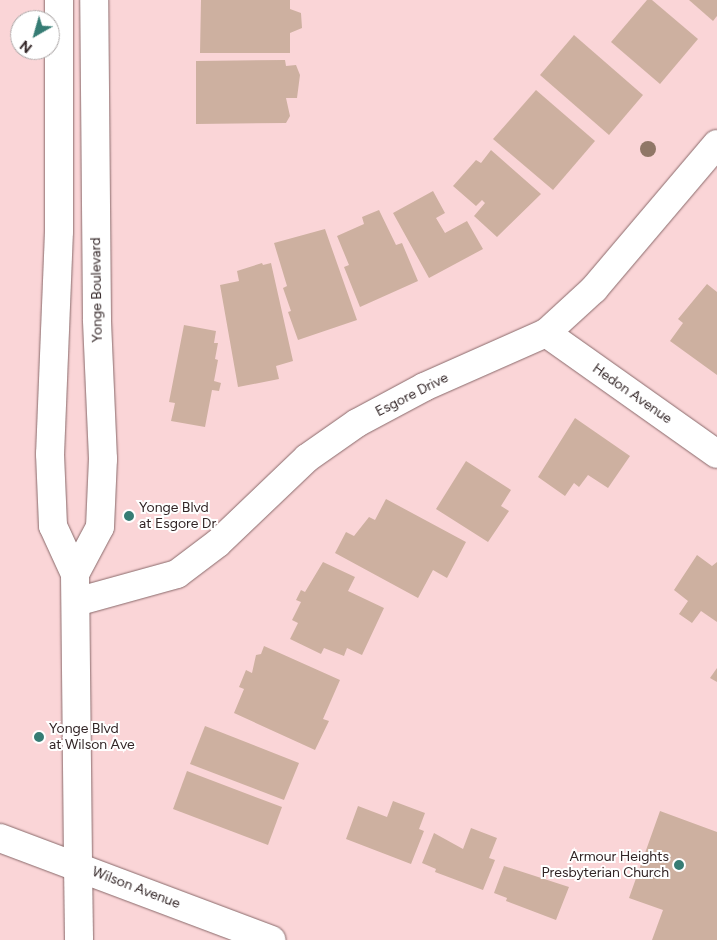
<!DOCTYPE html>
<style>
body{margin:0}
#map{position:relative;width:717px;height:940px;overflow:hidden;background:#fad5d7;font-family:Figtree,sans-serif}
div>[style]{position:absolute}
.building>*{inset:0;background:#cdb0a0}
.roads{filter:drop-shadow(0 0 1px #89696a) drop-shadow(0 0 1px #89696a)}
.street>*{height:28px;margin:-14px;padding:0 14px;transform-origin:14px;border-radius:14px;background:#fff}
.secondary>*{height:28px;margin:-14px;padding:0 14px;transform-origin:14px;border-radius:14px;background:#fff}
.trees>*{width:16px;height:16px;margin:-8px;border-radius:50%;background:#907767}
.dots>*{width:14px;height:14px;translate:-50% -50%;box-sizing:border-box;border:2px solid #fff;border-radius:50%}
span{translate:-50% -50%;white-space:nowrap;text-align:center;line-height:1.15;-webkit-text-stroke:4px #fff;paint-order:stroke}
.street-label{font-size:14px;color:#322526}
.poi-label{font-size:14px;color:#322526}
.left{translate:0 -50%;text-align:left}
.right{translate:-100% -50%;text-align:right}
.north{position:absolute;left:10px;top:10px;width:50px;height:50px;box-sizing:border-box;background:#fff;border:1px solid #ada8a8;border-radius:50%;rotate:218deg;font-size:14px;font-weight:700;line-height:20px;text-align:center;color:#322526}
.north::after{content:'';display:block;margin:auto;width:18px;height:22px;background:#367c74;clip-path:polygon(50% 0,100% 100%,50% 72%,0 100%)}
</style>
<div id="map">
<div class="building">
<div style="clip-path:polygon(201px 0,290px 0,290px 9px,301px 13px,302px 28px,290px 33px,290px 53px,200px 53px)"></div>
<div style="clip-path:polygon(647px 0,652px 0,698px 39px,660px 84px,611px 42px)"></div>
<div style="clip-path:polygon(689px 0,717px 0,717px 16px,713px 21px)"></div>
<div style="clip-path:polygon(574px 35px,643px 95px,609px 135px,540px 75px)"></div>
<div style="clip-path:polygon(285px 60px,286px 66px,296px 65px,300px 75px,297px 98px,286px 98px,290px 116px,286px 123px,196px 124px,196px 61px)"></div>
<div style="clip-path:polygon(536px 90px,595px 141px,553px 190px,493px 139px)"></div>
<div style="clip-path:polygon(491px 150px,541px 194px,497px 237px,474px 216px,485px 203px,482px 200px,476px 206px,453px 186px,476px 160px,481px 163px)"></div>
<div style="clip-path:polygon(433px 191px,445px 213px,436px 218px,445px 233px,467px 221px,483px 249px,429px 278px,393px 213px)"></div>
<div style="clip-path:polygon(379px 210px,396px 245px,402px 243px,418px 281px,360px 307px,344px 267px,349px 265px,337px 236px,364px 224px,362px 217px)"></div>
<div style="clip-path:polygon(325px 229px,357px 320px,298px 340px,288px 312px,291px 311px,283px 288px,287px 286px,274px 243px)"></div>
<div style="clip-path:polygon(262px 263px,263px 265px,271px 263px,293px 361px,276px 366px,279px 379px,238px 387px,220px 285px,239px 281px,237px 271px)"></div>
<div style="clip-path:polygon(707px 284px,717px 292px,717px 375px,670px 341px,683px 323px,678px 319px)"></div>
<div style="clip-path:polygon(184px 325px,216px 331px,214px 343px,218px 343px,215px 359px,218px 360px,214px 381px,221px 383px,219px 391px,212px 390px,205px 427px,171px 421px,175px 403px,169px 402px)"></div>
<div style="clip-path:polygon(575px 418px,630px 456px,608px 488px,588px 475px,579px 487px,574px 483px,565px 496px,538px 477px)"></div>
<div style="clip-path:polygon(466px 461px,511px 490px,501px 506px,509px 511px,488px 542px,436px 509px)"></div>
<div style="clip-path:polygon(386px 499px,466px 542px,447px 578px,433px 570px,418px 598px,335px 553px,346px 532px,354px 536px,369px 517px,375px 520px)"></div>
<div style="clip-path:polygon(697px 555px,712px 566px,717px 562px,717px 622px,701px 611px,692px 623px,679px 614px,688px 601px,674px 590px)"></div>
<div style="clip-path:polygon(323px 562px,355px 577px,348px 591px,384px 608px,362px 655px,347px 648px,344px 656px,324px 648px,321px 654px,290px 639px,298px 623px,292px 620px,301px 602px,296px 600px,301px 590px,305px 592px)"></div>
<div style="clip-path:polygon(264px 646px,340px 680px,323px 719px,329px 721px,315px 750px,234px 713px,244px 689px,239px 687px,246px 670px,252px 673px,256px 655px,261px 654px)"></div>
<div style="clip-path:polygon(717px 668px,717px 682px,710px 678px)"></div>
<div style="clip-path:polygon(205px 726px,299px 763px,284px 800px,190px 764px)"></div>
<div style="clip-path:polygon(187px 771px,282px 807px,268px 845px,173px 809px)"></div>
<div style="clip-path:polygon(393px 801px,425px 813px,419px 829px,424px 831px,411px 864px,346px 839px,358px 806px,387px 817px)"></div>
<div style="clip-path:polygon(660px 811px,717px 832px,717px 940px,652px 940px,663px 910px,629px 898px)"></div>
<div style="clip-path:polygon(471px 828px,497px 838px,489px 858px,495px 860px,483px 890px,435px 872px,436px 869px,422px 863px,434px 833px,463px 849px)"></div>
<div style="clip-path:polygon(504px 866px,569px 887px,556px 920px,506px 901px,507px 898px,494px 893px)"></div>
</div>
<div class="roads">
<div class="street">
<div style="left:546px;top:333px;width:209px;rotate:35.3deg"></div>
<div style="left:76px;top:602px;width:105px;rotate:-15.5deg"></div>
<div style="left:177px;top:574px;width:51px;rotate:-37.1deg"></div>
<div style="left:218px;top:543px;width:123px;rotate:-43.7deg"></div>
<div style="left:307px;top:458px;width:61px;rotate:-35deg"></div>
<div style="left:357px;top:423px;width:76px;rotate:-28.2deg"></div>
<div style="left:424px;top:387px;width:133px;rotate:-23.9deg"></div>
<div style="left:546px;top:333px;width:65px;rotate:-42.5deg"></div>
<div style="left:594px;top:289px;width:190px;rotate:-49.7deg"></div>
<div style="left:78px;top:866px;width:74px;rotate:89.2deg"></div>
</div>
<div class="secondary">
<div style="left:59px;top:0;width:231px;rotate:90deg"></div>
<div style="left:59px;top:231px;width:223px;rotate:92.3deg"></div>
<div style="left:50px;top:454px;width:72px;rotate:87.6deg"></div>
<div style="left:53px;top:526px;width:53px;rotate:65.4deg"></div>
<div style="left:75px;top:574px;width:292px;rotate:89.4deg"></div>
<div style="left:75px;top:574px;width:53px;rotate:-62deg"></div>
<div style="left:100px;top:527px;width:68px;rotate:-87.5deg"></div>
<div style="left:103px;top:459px;width:140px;rotate:-92.5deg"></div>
<div style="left:97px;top:319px;width:319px;rotate:-90.5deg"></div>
<div style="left:0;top:838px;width:290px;rotate:20.6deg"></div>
</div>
</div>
<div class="trees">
<div style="left:648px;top:149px"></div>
</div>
<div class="dots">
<div style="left:129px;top:516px;background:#367c74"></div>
<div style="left:39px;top:737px;background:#367c74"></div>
<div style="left:679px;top:865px;background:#367c74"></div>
</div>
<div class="street-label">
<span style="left:97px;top:290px;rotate:-91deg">Yonge Boulevard</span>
<span style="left:632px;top:394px;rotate:35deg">Hedon Avenue</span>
<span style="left:412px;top:395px;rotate:-27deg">Esgore Drive</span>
<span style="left:136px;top:888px;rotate:21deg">Wilson Avenue</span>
</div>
<div class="poi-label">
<span class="left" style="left:139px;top:516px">Yonge Blvd<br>at Esgore Dr</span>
<span class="left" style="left:49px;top:737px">Yonge Blvd<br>at Wilson Ave</span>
<span class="right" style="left:669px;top:865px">Armour Heights<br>Presbyterian Church</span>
</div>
<div class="north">N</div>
</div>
